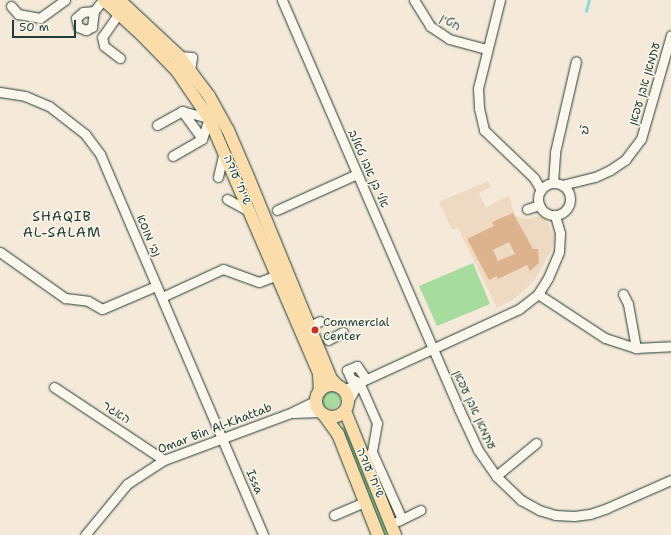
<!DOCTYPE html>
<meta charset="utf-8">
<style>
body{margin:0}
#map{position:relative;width:671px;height:535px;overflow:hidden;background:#f5e9d9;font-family:"Shantell Sans","Playpen Sans Hebrew",sans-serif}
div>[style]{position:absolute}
.built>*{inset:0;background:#eed9c2}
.green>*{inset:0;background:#a7dc9f}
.round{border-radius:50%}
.stream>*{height:2.5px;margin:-1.25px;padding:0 1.25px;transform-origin:1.25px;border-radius:1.25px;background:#88dadf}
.building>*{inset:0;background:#ddb38e}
.roads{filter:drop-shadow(0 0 1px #1f3d34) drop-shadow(0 0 1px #1f3d34)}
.minor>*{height:9px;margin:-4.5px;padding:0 4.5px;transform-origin:4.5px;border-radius:4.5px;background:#fbf7ec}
.minor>.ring{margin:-4.5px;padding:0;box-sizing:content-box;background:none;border:9px solid #fbf7ec;border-radius:50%}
.major>*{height:12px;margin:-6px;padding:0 6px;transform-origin:6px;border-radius:6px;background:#faddab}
.major>.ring{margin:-6px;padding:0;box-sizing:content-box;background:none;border:12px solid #faddab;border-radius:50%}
.dots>*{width:11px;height:11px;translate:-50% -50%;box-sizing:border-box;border:2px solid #fbf7ec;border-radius:50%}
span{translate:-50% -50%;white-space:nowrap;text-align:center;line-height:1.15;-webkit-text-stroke:3px #fbf7ec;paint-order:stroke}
.street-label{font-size:12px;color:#1f3d34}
.poi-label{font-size:12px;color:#1f3d34}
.left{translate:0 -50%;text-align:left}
.neighbourhood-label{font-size:13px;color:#1f3d34}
.quarter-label{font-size:14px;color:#1f3d34;letter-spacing:1px}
.scale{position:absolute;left:12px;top:20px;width:64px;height:18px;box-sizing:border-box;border:2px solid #1f3d34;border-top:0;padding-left:5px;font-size:12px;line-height:14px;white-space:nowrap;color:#1f3d34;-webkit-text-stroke:3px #fbf7ec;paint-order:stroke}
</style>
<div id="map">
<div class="built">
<div style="clip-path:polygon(488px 181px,491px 187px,479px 193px,486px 208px,509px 195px,515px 216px,527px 219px,544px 215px,554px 236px,552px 249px,534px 281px,514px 299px,497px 308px,458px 228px,452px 229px,439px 202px)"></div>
</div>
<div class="green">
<div style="clip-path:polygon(473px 263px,490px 304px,437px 326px,419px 286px)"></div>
<div class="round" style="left:322px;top:391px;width:18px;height:18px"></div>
<div style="clip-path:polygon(346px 425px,390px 535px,382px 535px,339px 429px)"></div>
</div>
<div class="stream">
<div style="left:586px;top:11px;width:11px;rotate:-75deg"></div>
</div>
<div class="building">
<div style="clip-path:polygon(evenodd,513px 213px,533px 249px,538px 249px,539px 263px,530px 271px,527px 265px,498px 279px,497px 276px,489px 280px,467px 239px,494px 226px,492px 222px,513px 213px,509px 242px,515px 254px,498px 261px,493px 250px,509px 242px)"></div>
</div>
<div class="roads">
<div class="minor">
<div style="left:282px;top:0;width:446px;rotate:66.6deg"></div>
<div style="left:459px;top:409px;width:45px;rotate:65.1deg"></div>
<div style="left:478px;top:450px;width:32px;rotate:55deg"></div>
<div style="left:496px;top:476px;width:35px;rotate:44deg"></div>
<div style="left:521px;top:500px;width:21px;rotate:29deg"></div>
<div style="left:539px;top:510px;width:17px;rotate:17deg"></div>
<div style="left:555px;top:515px;width:19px;rotate:3deg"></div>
<div style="left:574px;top:516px;width:16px;rotate:-7deg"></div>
<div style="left:590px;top:514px;width:18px;rotate:-19deg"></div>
<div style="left:607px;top:508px;width:70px;rotate:-23.6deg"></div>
<div style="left:414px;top:0;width:31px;rotate:58deg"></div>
<div style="left:430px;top:26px;width:23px;rotate:34deg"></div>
<div style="left:449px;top:39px;width:39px;rotate:15deg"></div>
<div style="left:500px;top:0;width:91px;rotate:104deg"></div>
<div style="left:478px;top:88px;width:20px;rotate:87deg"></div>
<div style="left:479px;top:108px;width:23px;rotate:77deg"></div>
<div style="left:484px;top:130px;width:69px;rotate:43.8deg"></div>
<div style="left:534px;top:178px;width:14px;rotate:60deg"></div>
<div style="left:11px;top:6px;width:11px;rotate:49deg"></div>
<div style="left:18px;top:14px;width:22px;rotate:10deg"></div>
<div style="left:40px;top:18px;width:31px;rotate:-36deg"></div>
<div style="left:94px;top:11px;width:11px;rotate:175deg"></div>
<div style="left:83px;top:12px;width:9px;rotate:139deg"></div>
<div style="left:76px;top:18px;width:9px;rotate:77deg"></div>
<div style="left:78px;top:27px;width:9px;rotate:21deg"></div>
<div style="left:86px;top:30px;width:7px;rotate:-27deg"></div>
<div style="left:92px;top:27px;width:16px;rotate:-83deg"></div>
<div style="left:94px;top:11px;width:14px;rotate:-51deg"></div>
<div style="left:119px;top:13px;width:29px;rotate:125deg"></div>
<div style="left:102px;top:37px;width:9px;rotate:77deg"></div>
<div style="left:104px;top:46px;width:20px;rotate:37deg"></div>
<div style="left:179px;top:56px;width:13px;rotate:4deg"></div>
<div style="left:192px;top:57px;width:14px;rotate:98deg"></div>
<div style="left:0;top:92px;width:25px;rotate:9deg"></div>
<div style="left:25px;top:96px;width:26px;rotate:23deg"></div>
<div style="left:49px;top:106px;width:46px;rotate:37.9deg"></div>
<div style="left:85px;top:134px;width:25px;rotate:53deg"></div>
<div style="left:100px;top:154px;width:414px;rotate:66.8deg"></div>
<div style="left:182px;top:111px;width:34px;rotate:54deg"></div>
<div style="left:157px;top:125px;width:29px;rotate:-29deg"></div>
<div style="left:182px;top:111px;width:28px;rotate:15deg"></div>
<div style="left:209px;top:118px;width:22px;rotate:108deg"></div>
<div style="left:202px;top:139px;width:34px;rotate:150deg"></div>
<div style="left:218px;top:177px;width:26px;rotate:-77deg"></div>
<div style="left:553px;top:183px;width:31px;rotate:-86deg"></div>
<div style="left:555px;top:152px;width:93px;rotate:-77deg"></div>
<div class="ring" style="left:538px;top:183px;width:23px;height:23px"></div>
<div style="left:562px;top:185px;width:34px;rotate:-14deg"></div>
<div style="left:595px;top:177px;width:17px;rotate:-25deg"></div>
<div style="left:610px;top:170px;width:18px;rotate:-34deg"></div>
<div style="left:625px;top:160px;width:26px;rotate:-53deg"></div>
<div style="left:641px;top:139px;width:108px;rotate:-73.9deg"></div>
<div style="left:227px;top:199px;width:26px;rotate:29deg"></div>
<div style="left:527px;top:209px;width:13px;rotate:-18deg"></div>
<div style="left:277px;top:210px;width:88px;rotate:-24.2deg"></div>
<div style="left:0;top:252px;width:80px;rotate:35.3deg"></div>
<div style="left:65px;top:298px;width:23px;rotate:7deg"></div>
<div style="left:88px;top:301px;width:16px;rotate:30deg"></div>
<div style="left:102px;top:309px;width:59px;rotate:-23.1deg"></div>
<div style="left:538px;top:294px;width:80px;rotate:33.3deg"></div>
<div style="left:605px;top:338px;width:33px;rotate:18deg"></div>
<div style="left:636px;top:348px;width:35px;rotate:-3deg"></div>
<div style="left:623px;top:294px;width:11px;rotate:63deg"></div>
<div style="left:628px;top:304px;width:45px;rotate:79.7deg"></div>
<div style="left:162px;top:297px;width:67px;rotate:-24.7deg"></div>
<div style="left:223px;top:269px;width:38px;rotate:20deg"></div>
<div style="left:259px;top:282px;width:19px;rotate:-21deg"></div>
<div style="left:309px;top:326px;width:12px;rotate:-24deg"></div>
<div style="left:328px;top:340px;width:17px;rotate:-28deg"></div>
<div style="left:366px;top:379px;width:16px;rotate:-125deg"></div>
<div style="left:357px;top:366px;width:11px;rotate:158deg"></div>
<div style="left:347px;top:370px;width:10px;rotate:66deg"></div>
<div style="left:351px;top:379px;width:9px;rotate:21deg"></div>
<div style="left:359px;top:382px;width:45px;rotate:66.3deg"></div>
<div style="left:377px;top:423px;width:29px;rotate:100deg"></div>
<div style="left:372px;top:452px;width:73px;rotate:65.9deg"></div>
<div style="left:54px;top:387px;width:132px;rotate:33.6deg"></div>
<div style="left:343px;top:390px;width:194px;rotate:-24.7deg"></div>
<div style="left:519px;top:309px;width:24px;rotate:-38deg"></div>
<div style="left:538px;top:294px;width:19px;rotate:-58deg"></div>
<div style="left:548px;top:278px;width:28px;rotate:-67deg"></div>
<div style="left:559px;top:252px;width:19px;rotate:-87deg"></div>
<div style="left:560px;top:233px;width:19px;rotate:-106deg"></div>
<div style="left:348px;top:401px;width:22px;rotate:-60deg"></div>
<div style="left:293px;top:413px;width:27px;rotate:-2deg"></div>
<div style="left:496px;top:476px;width:52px;rotate:-39.5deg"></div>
<div style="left:334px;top:515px;width:34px;rotate:-23deg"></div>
<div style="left:398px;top:521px;width:25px;rotate:-26deg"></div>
<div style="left:85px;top:535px;width:66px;rotate:-50.5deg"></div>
<div style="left:127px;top:484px;width:44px;rotate:-33deg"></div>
<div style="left:164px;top:460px;width:132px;rotate:-20.4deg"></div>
<div style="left:288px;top:414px;width:32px;rotate:-26deg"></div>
</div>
<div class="major">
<div style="left:104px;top:0;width:53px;rotate:42.7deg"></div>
<div style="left:143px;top:36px;width:49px;rotate:45.8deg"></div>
<div style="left:177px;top:71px;width:57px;rotate:55.8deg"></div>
<div style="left:209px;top:118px;width:279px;rotate:66.7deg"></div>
<div style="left:319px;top:374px;width:17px;rotate:87deg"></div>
<div style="left:119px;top:0;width:82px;rotate:43deg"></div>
<div style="left:179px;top:56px;width:50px;rotate:53.1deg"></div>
<div style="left:209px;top:96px;width:39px;rotate:61deg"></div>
<div style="left:228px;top:130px;width:53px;rotate:66.8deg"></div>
<div style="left:249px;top:179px;width:216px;rotate:67.7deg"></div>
<div style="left:331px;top:379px;width:11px;rotate:45deg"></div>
<div class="ring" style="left:316px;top:385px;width:20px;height:20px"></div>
<div style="left:345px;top:411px;width:134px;rotate:68deg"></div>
<div style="left:324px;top:415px;width:24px;rotate:54deg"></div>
<div style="left:338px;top:434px;width:109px;rotate:68.4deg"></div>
</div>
</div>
<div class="dots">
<div style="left:315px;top:330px;background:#c8321e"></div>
</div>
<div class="street-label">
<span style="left:450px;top:23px;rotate:30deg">חטין</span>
<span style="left:645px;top:84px;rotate:-74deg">עתמאן אבן עפאן</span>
<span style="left:368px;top:169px;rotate:66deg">אלי בן אבו טאלב</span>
<span style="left:237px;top:180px;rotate:67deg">שייח' עודה</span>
<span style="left:148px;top:236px;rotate:67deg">נבי מוסא</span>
<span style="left:474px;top:410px;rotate:65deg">עתמאן אבן עפאן</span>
<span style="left:116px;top:413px;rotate:33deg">האגר</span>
<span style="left:215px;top:429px;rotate:-21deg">Omar Bin Al-Khattab</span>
<span style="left:370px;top:473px;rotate:67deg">שייח' עודה</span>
<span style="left:254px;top:482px;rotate:67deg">Issa</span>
</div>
<div class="poi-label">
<span class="left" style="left:323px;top:330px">Commercial<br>Center</span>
</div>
<div class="neighbourhood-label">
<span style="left:584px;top:130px">ב׳</span>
</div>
<div class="quarter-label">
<span style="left:62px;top:224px">SHAQIB<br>AL-SALAM</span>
</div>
<div class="scale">50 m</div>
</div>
